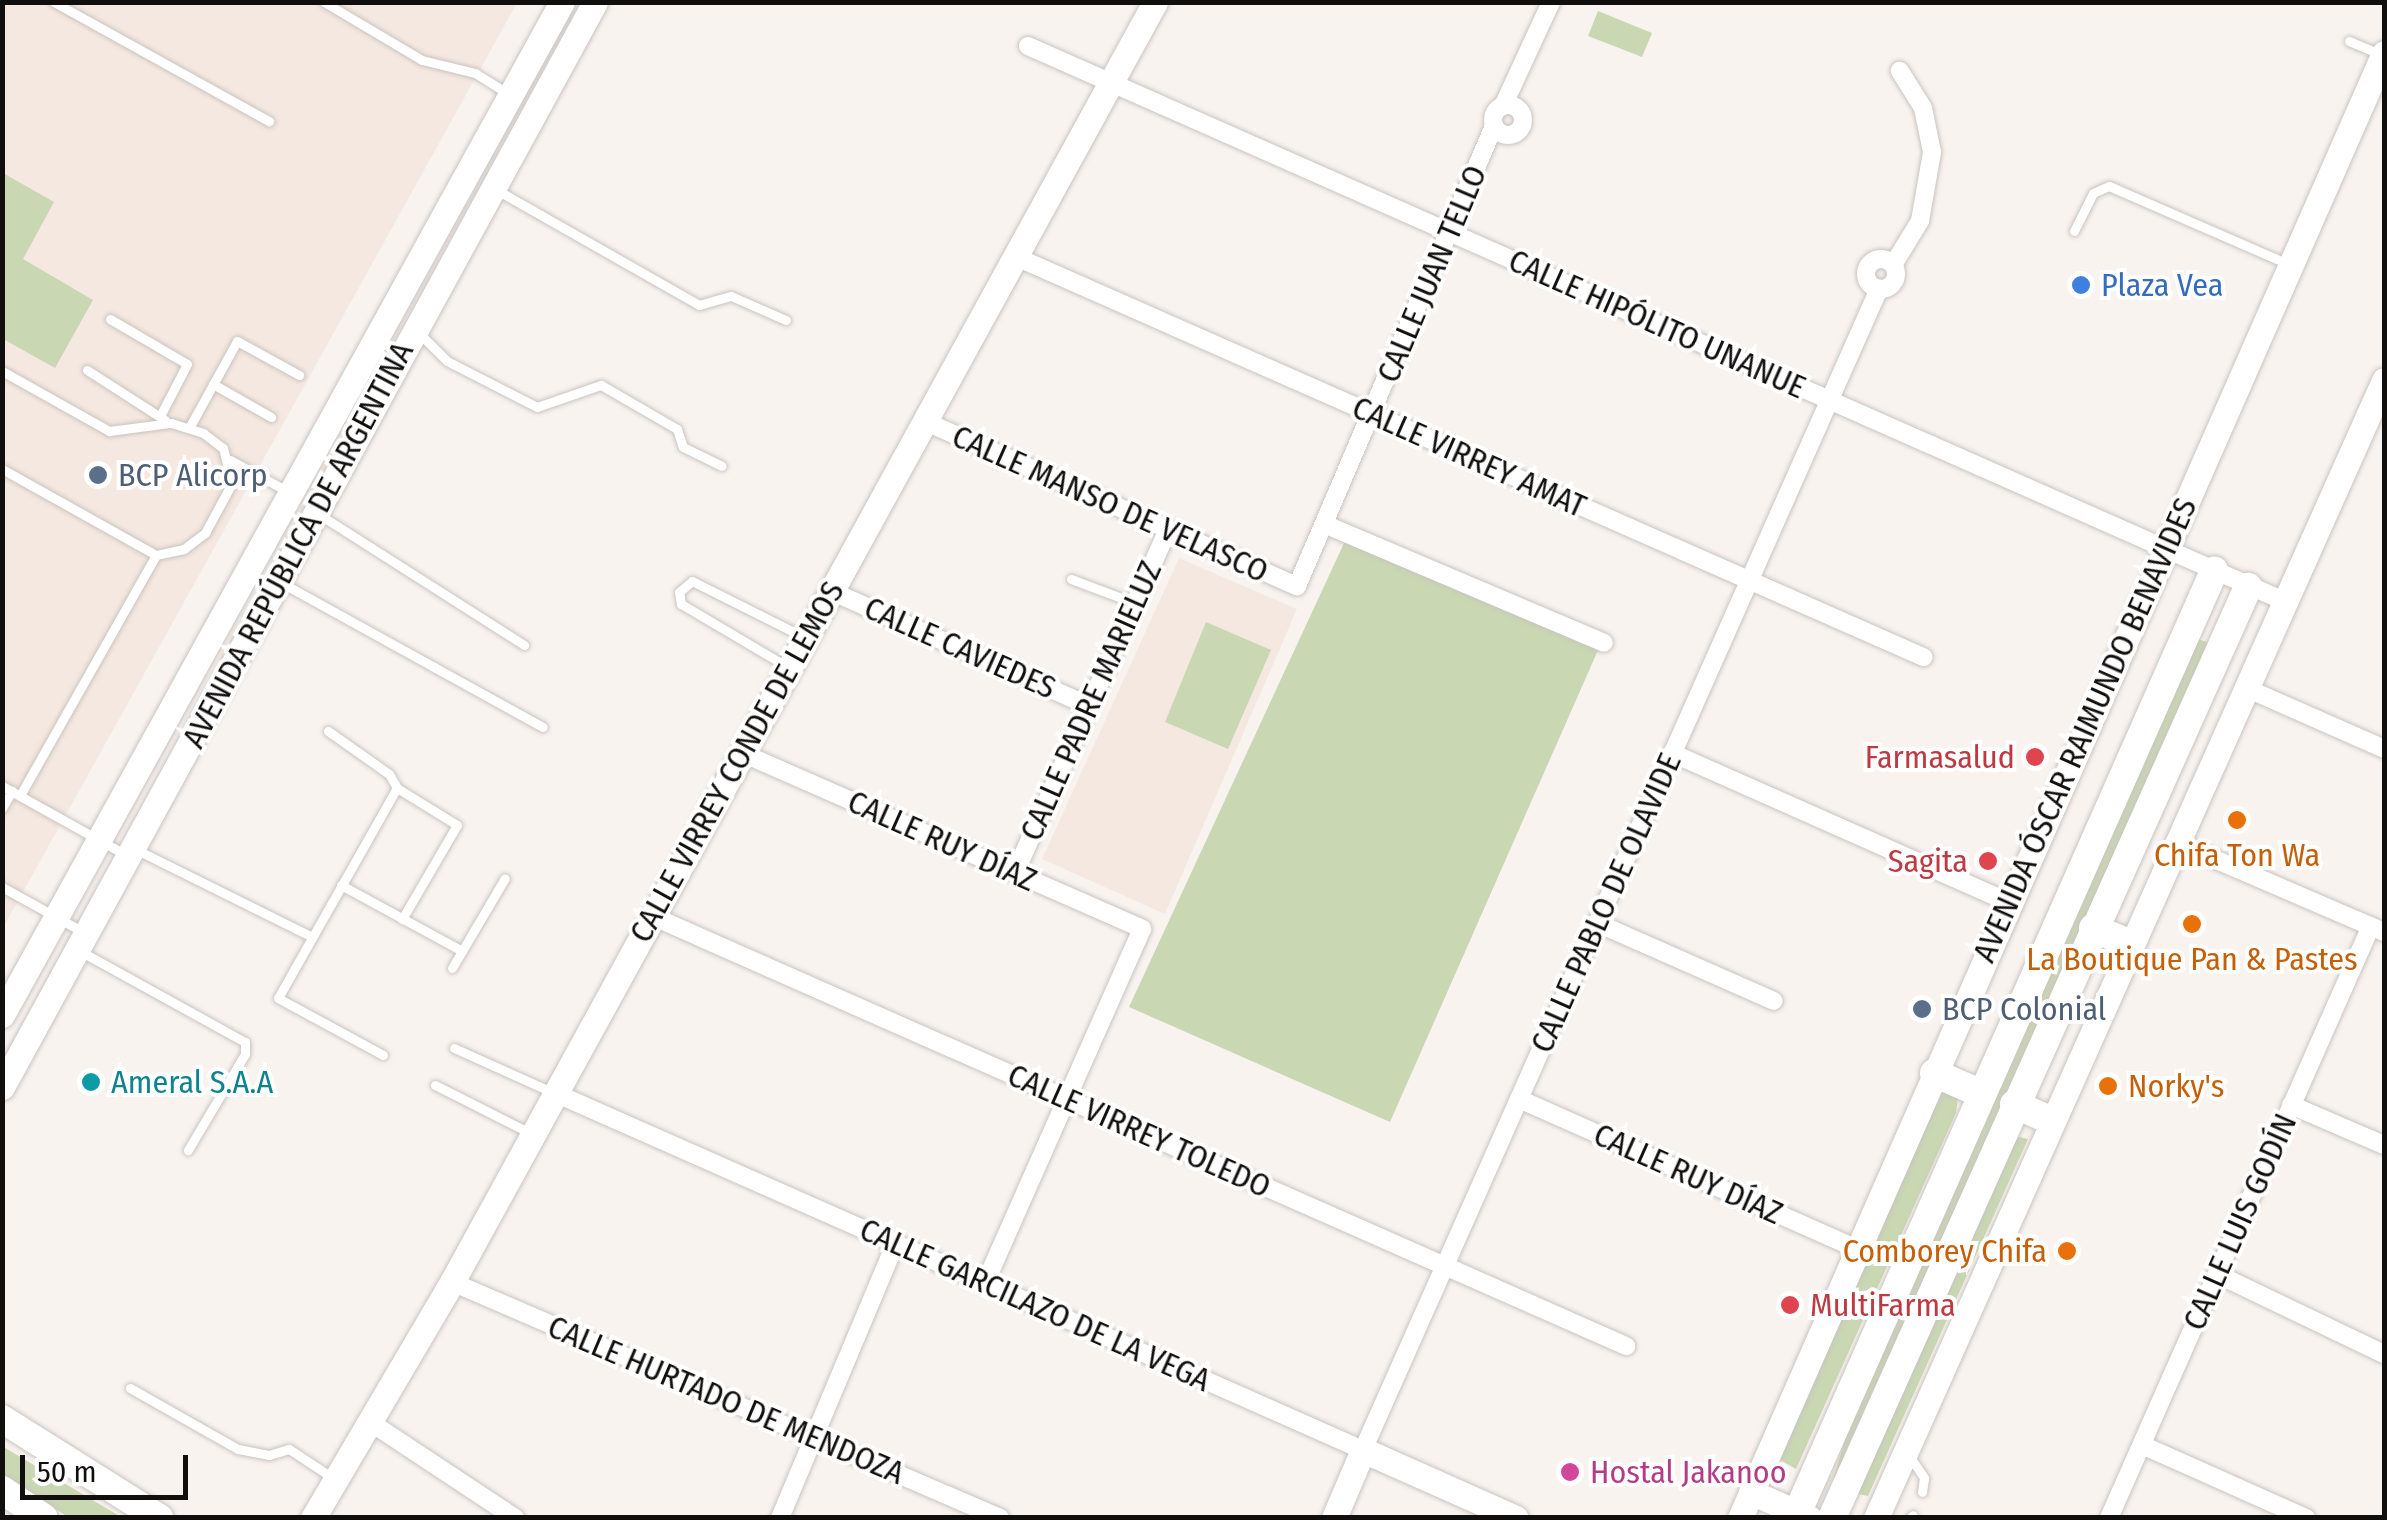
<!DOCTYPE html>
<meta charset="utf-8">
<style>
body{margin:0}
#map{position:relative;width:2387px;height:1520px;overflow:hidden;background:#f9f3f0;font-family:"Fira Sans Condensed",sans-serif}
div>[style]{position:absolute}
.built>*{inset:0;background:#f5e8e0}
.green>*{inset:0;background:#c9d7b2}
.roads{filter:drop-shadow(0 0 2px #c9c4c0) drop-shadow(0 0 2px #c9c4c0)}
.lane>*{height:9px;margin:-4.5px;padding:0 4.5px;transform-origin:4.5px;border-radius:4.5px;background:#fff}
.street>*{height:18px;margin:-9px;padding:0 9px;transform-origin:9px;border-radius:9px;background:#fff}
.street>.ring{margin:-9px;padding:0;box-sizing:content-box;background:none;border:18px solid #fff;border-radius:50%}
.secondary>*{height:25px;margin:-12.5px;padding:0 12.5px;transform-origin:12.5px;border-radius:12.5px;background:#fff}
.primary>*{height:28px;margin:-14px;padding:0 14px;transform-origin:14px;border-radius:14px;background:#fff}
.dots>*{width:28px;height:28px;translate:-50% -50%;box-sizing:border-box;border:5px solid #fff;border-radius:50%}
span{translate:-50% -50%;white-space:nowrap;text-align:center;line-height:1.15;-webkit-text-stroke:8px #fff;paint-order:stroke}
.street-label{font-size:32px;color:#110f0e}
.shop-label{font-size:32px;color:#366cbe}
.left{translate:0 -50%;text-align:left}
.service-label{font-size:32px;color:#4e5e75}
.health-label{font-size:32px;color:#be3a42}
.right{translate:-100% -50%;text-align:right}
.food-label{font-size:32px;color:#c56008}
.culture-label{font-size:32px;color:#0d838f}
.hotel-label{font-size:32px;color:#b23c85}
.frame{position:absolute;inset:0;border:5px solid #110f0e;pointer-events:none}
.scale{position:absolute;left:20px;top:1455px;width:168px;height:45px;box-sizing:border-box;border:5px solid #110f0e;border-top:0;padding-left:12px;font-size:30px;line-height:35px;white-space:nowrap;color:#110f0e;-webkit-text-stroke:8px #fff;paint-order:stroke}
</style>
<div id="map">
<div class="built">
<div style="clip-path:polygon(3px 3px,517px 3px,3px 928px)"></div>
<div style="clip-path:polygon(1179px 558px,1297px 609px,1165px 914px,1042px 859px)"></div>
</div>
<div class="green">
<div style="clip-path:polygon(1598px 11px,1652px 33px,1642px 57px,1588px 36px)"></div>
<div style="clip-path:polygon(3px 173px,54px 202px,23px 259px,93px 300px,55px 368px,3px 339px)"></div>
<div style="clip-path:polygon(1345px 541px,1599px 648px,1390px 1122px,1129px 1007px)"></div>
<div style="clip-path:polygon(1206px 622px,1271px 650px,1228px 749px,1165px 722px)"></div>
<div style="clip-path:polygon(2194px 638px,2210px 643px,1833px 1481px,1860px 1386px)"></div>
<div style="clip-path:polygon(1946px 1091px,1958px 1098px,1956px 1113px,1796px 1469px,1775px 1457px,1931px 1097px)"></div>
<div style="clip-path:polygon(2019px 1137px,2028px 1139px,1868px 1496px,1853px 1493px,2009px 1141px)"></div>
<div style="clip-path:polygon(2px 1446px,121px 1517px,68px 1517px,3px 1475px)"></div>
</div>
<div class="roads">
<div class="lane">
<div style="left:54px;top:2px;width:246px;rotate:29deg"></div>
<div style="left:324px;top:2px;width:114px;rotate:30.6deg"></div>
<div style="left:422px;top:60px;width:55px;rotate:13.8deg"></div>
<div style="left:475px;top:73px;width:39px;rotate:32deg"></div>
<div style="left:2349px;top:41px;width:33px;rotate:23deg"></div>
<div style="left:495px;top:189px;width:235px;rotate:29.6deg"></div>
<div style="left:699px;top:305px;width:33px;rotate:-16deg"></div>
<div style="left:731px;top:296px;width:60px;rotate:23.6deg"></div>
<div style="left:2074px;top:231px;width:42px;rotate:-63.4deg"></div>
<div style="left:2093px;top:193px;width:17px;rotate:-24deg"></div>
<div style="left:2109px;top:186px;width:195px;rotate:23.5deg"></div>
<div style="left:110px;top:319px;width:89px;rotate:30.3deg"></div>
<div style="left:187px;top:364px;width:59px;rotate:117.4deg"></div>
<div style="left:418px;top:332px;width:41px;rotate:45deg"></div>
<div style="left:447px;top:361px;width:101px;rotate:27.1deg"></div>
<div style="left:537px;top:407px;width:68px;rotate:-19deg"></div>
<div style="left:601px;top:385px;width:88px;rotate:30.1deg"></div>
<div style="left:677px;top:429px;width:19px;rotate:72deg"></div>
<div style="left:683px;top:447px;width:43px;rotate:26deg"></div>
<div style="left:87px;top:370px;width:93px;rotate:32.7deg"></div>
<div style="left:2px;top:371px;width:123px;rotate:29.3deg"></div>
<div style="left:109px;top:431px;width:63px;rotate:-7.4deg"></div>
<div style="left:171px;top:423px;width:34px;rotate:17deg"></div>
<div style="left:203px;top:433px;width:25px;rotate:37deg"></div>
<div style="left:223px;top:448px;width:36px;rotate:76deg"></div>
<div style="left:232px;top:483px;width:57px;rotate:118.4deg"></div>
<div style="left:205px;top:533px;width:26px;rotate:143deg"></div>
<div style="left:184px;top:549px;width:29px;rotate:168deg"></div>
<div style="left:156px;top:555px;width:276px;rotate:119.5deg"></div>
<div style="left:213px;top:384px;width:67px;rotate:29.6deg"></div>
<div style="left:189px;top:428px;width:99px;rotate:-61.1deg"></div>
<div style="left:237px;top:341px;width:71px;rotate:28.7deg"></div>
<div style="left:230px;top:460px;width:67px;rotate:28.5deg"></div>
<div style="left:2px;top:469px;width:176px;rotate:29.2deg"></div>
<div style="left:320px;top:515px;width:242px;rotate:32.5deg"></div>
<div style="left:1071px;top:579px;width:68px;rotate:20.6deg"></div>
<div style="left:280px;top:582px;width:300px;rotate:28.9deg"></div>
<div style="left:786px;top:666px;width:122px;rotate:-149.4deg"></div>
<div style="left:681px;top:604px;width:12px;rotate:-99deg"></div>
<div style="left:679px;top:592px;width:17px;rotate:-40deg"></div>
<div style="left:692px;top:581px;width:125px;rotate:26.6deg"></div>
<div style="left:328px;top:731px;width:75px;rotate:35.2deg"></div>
<div style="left:389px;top:774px;width:16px;rotate:60deg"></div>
<div style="left:397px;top:788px;width:70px;rotate:31.7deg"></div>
<div style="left:457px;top:825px;width:109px;rotate:120.3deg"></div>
<div style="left:2px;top:786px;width:144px;rotate:29.1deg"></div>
<div style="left:2px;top:808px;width:20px;rotate:-60deg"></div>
<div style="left:135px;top:849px;width:198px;rotate:26.4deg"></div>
<div style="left:341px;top:885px;width:138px;rotate:28.6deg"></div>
<div style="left:2px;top:887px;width:95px;rotate:29deg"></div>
<div style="left:80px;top:951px;width:188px;rotate:28.9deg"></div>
<div style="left:245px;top:1042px;width:12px;rotate:90deg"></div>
<div style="left:245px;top:1054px;width:112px;rotate:120.7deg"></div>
<div style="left:452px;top:968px;width:104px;rotate:-59.5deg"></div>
<div style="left:454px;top:1048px;width:107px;rotate:24.2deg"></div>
<div style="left:383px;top:1055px;width:119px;rotate:-151.5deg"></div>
<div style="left:278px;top:998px;width:241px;rotate:-60.5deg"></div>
<div style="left:435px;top:1085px;width:106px;rotate:26.8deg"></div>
<div style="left:130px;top:1388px;width:124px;rotate:29.5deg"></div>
<div style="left:238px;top:1449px;width:32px;rotate:11deg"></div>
<div style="left:269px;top:1455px;width:21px;rotate:-17deg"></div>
<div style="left:289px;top:1449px;width:53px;rotate:33.4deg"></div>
<div style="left:1908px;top:1454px;width:29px;rotate:56deg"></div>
<div style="left:1924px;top:1478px;width:14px;rotate:98deg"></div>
<div style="left:1910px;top:1518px;width:4px;rotate:-45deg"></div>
</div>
<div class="street">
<div style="left:1028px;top:46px;width:1375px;rotate:23.84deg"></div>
<div class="ring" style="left:1493px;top:105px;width:12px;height:12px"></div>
<div style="left:1503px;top:106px;width:115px;rotate:-65.2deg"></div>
<div style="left:1014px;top:256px;width:994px;rotate:23.8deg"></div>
<div class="ring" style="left:1866px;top:259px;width:12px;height:12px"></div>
<div style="left:1893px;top:265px;width:52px;rotate:-58.5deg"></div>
<div style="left:1920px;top:221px;width:70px;rotate:-80.1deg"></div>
<div style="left:1932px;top:152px;width:45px;rotate:-101.6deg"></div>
<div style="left:1923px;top:108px;width:44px;rotate:-121.9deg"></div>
<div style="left:924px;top:421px;width:408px;rotate:23.9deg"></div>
<div style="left:1297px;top:586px;width:500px;rotate:-66.82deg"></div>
<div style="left:1324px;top:524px;width:304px;rotate:23deg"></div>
<div style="left:831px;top:591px;width:282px;rotate:24deg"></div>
<div style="left:2246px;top:688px;width:151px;rotate:23.8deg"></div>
<div style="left:742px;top:753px;width:437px;rotate:23.7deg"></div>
<div style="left:1142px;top:929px;width:387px;rotate:113.9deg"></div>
<div style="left:1672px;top:753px;width:368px;rotate:23.9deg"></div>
<div style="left:2175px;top:842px;width:228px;rotate:23.3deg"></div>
<div style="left:1015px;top:873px;width:376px;rotate:-66deg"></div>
<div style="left:652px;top:916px;width:1065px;rotate:23.82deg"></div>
<div style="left:1597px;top:923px;width:193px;rotate:23.8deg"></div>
<div style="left:555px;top:1093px;width:883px;rotate:23.84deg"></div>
<div style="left:1363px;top:1450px;width:1271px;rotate:-66.04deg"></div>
<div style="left:1519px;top:1099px;width:370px;rotate:23.9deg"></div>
<div style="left:2291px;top:1105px;width:101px;rotate:23.3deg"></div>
<div style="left:2217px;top:1274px;width:185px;rotate:25.6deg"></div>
<div style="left:452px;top:1282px;width:597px;rotate:23.3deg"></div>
<div style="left:370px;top:1422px;width:174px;rotate:33.5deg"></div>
<div style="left:2142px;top:1445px;width:180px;rotate:24deg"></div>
<div style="left:780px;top:1518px;width:297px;rotate:-67.2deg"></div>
<div style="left:2109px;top:1518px;width:647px;rotate:-66.13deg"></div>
</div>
<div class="secondary">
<div style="left:2px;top:1015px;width:1157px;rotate:-61.07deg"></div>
<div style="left:2px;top:1087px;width:1236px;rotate:-61.34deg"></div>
<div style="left:1751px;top:1492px;width:64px;rotate:24.1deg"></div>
<div style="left:313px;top:1518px;width:274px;rotate:-59.5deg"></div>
<div style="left:452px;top:1282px;width:1460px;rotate:-61.22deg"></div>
<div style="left:1334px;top:1518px;width:74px;rotate:-66.9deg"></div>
<div style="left:1363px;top:1450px;width:167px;rotate:24deg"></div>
<div style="left:1740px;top:1518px;width:1600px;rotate:-66.27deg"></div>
<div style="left:1876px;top:1518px;width:1246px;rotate:-65.94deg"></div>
</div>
<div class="primary">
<div style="left:2093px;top:928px;width:39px;rotate:23deg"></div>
<div style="left:1934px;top:1073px;width:52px;rotate:23.6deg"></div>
<div style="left:2014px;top:1104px;width:39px;rotate:24deg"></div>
<div style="left:2px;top:1419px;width:186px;rotate:32.2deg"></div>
<div style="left:2px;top:1490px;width:50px;rotate:33.7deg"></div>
<div style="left:1795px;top:1518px;width:1036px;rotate:-66.13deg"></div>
<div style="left:1832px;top:1518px;width:1020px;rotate:-65.92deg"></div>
</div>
</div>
<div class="dots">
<div style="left:2081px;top:285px;background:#3f7fe0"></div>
<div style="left:98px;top:475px;background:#5c6f8a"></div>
<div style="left:2035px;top:757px;background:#e0444e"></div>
<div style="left:2237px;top:820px;background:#e8710a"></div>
<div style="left:1988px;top:861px;background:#e0444e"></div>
<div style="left:2192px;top:924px;background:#e8710a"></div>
<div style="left:1922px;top:1009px;background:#5c6f8a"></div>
<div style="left:91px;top:1082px;background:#0f9aa8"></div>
<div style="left:2108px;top:1086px;background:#e8710a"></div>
<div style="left:2067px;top:1251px;background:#e8710a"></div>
<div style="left:1790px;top:1305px;background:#e0444e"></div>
<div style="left:1570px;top:1472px;background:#d1479c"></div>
</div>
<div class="street-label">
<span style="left:1432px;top:274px;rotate:-67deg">CALLE JUAN TELLO</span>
<span style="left:1657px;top:324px;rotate:24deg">CALLE HIPÓLITO UNANUE</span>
<span style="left:1469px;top:457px;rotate:24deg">CALLE VIRREY AMAT</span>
<span style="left:1110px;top:504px;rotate:24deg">CALLE MANSO DE VELASCO</span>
<span style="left:298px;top:545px;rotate:-62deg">AVENIDA REPÚBLICA DE ARGENTINA</span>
<span style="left:960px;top:648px;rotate:24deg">CALLE CAVIEDES</span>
<span style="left:1091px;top:701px;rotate:-66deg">CALLE PADRE MARIELUZ</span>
<span style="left:2085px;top:730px;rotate:-66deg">AVENIDA ÓSCAR RAIMUNDO BENAVIDES</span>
<span style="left:737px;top:762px;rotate:-61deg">CALLE VIRREY CONDE DE LEMOS</span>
<span style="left:942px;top:841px;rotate:24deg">CALLE RUY DÍAZ</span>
<span style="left:1606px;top:903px;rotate:-66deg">CALLE PABLO DE OLAVIDE</span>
<span style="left:1139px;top:1131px;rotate:24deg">CALLE VIRREY TOLEDO</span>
<span style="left:1688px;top:1174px;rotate:24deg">CALLE RUY DÍAZ</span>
<span style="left:2240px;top:1222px;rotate:-66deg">CALLE LUIS GODÍN</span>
<span style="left:1035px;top:1305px;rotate:24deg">CALLE GARCILAZO DE LA VEGA</span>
<span style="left:726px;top:1400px;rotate:23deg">CALLE HURTADO DE MENDOZA</span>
</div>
<div class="shop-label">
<span class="left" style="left:2101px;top:285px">Plaza Vea</span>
</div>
<div class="service-label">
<span class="left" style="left:118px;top:475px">BCP Alicorp</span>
<span class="left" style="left:1942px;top:1009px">BCP Colonial</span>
</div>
<div class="health-label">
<span class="right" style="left:2015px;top:757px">Farmasalud</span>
<span class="right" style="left:1968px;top:861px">Sagita</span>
<span class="left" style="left:1810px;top:1305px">MultiFarma</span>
</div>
<div class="food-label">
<span style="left:2237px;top:855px">Chifa Ton Wa</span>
<span style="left:2192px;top:959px">La Boutique Pan &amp; Pastes</span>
<span class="left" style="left:2128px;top:1086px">Norky's</span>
<span class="right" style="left:2047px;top:1251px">Comborey Chifa</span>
</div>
<div class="culture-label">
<span class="left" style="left:111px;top:1082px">Ameral S.A.A</span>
</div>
<div class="hotel-label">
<span class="left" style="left:1590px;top:1472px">Hostal Jakanoo</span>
</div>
<div class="frame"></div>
<div class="scale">50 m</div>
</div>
